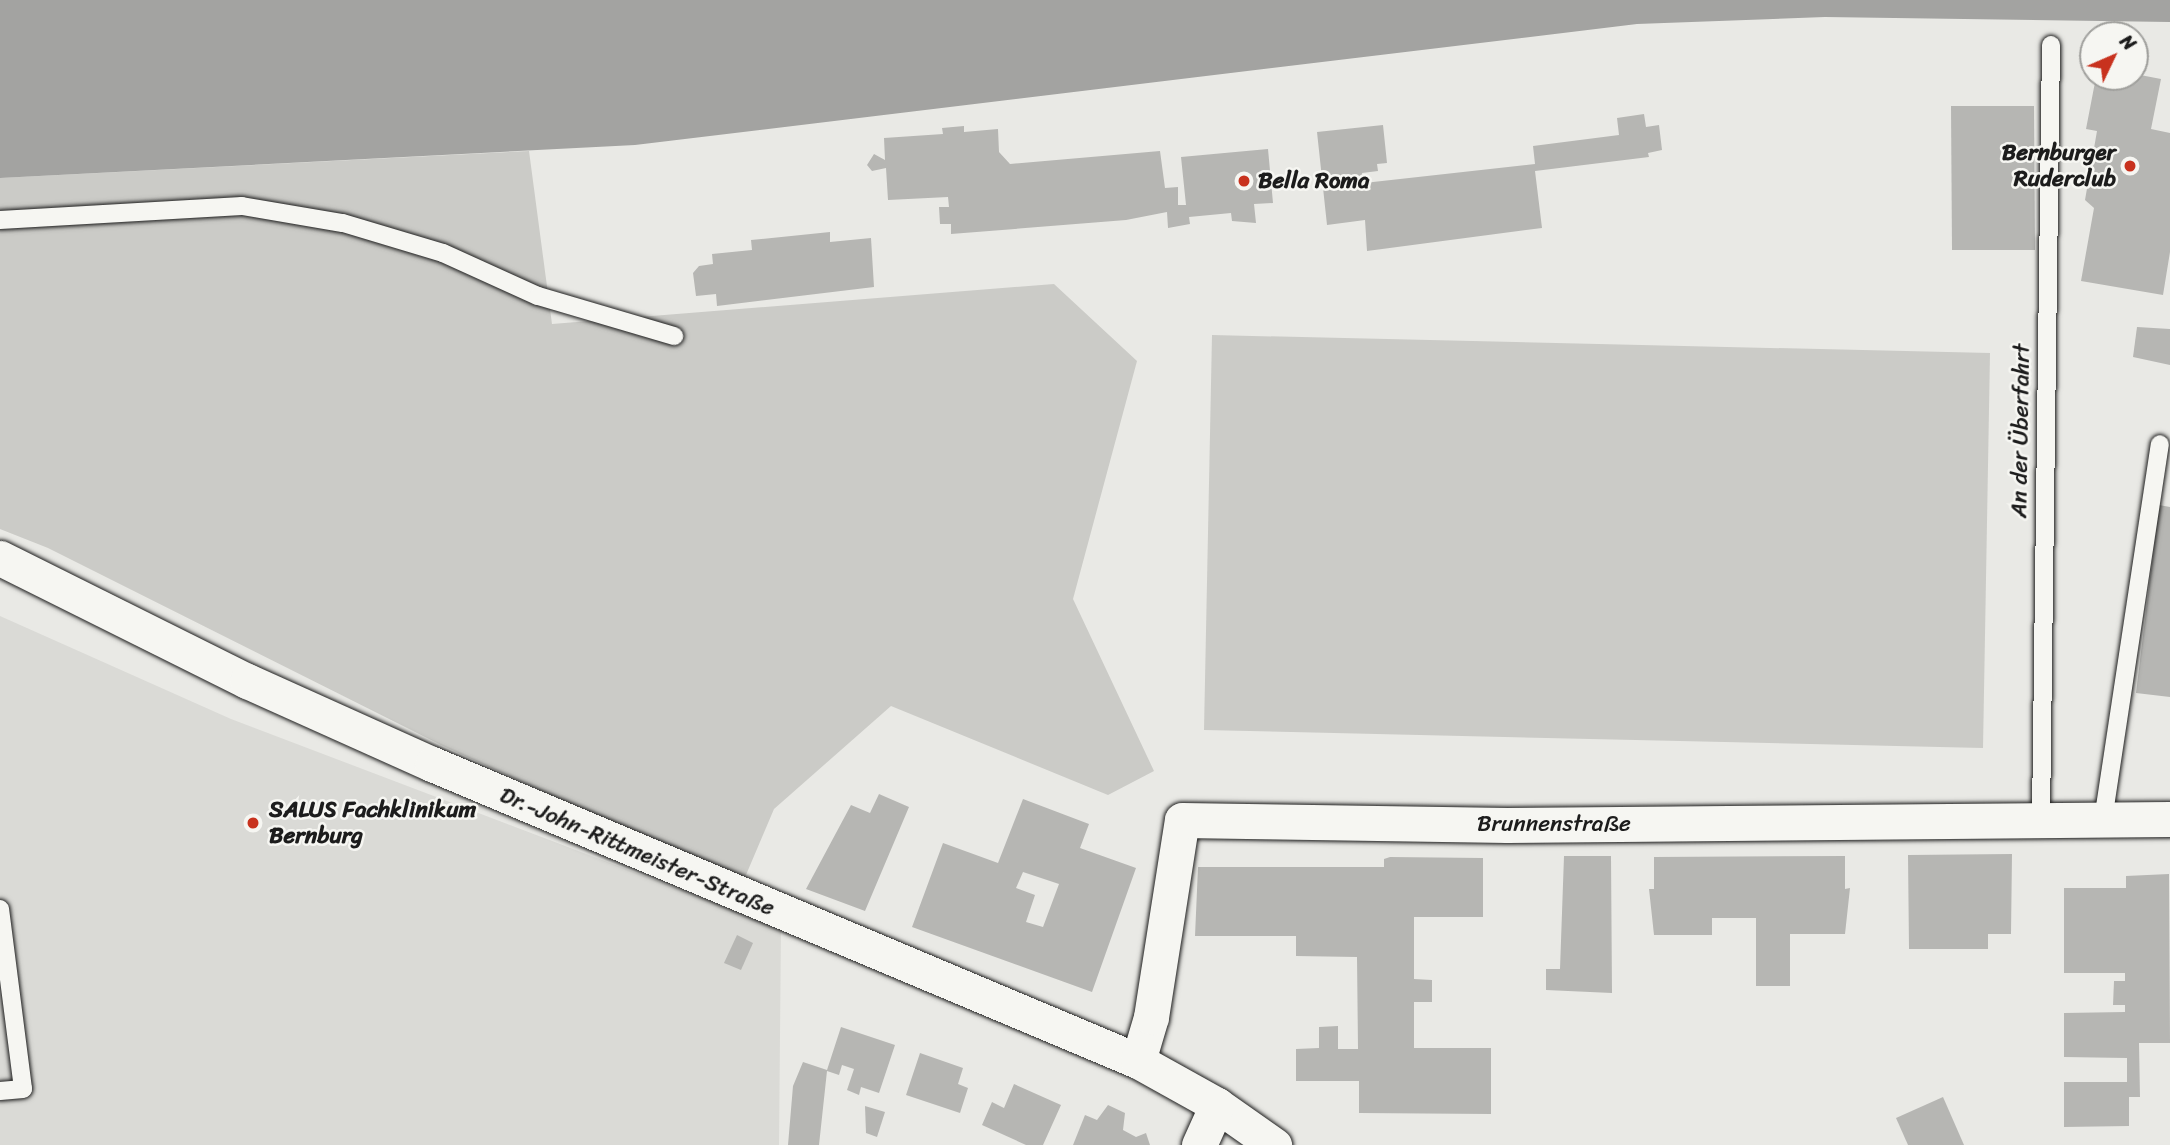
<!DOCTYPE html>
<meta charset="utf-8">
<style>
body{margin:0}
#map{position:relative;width:2170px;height:1145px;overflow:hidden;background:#e9e9e5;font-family:Sriracha,sans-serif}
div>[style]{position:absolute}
.built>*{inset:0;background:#dadad6}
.green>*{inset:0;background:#cbcbc7}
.water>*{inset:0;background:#a3a3a1}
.building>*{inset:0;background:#b6b6b3}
.roads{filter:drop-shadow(0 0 2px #1c1c1c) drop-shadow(0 0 2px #1c1c1c)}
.lane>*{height:18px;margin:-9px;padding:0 9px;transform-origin:9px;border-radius:9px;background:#f6f6f2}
.street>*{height:35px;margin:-17.5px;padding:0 17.5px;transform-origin:17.5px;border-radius:17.5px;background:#f6f6f2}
.dots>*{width:19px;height:19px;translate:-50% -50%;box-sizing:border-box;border:4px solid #f6f6f2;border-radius:50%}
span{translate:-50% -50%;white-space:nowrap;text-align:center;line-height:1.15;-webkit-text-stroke:5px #f6f6f2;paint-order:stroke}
.poi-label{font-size:23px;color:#1c1c1c;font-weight:700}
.right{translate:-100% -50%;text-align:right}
.left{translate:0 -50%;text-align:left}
.street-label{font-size:23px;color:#1c1c1c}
.north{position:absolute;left:2079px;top:21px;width:70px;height:70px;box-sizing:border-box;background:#f6f6f2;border:2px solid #9f9f9c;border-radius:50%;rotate:46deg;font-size:19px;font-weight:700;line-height:28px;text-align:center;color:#1c1c1c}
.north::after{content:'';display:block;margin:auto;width:24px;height:32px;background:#c8321e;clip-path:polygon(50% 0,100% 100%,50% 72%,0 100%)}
</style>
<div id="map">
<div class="built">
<div style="clip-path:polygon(0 616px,231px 719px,781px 928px,779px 1145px,0 1145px)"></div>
</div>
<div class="green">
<div style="clip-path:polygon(529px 151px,552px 324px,1054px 284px,1137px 361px,1073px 599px,1154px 771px,1108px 795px,891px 706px,774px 809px,743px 882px,441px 745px,48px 548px,0 529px,0 178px)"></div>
<div style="clip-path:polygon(1212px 335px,1990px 353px,1983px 748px,1204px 730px)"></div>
</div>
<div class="water">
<div style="clip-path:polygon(0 0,2170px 0,2170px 22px,1825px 17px,1637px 24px,635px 145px,0 178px)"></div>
</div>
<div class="building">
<div style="clip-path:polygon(2135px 74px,2161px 79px,2151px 129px,2170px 133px,2170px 252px,2163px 295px,2081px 281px,2094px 208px,2085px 200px,2097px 131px,2086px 129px,2096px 77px)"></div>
<div style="clip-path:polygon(1951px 106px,2034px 106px,2035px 250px,1952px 250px)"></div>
<div style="clip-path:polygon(1644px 114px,1646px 127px,1659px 125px,1662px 150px,1648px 153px,1649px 157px,1535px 171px,1542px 228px,1367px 251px,1365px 220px,1327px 225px,1317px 132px,1383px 125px,1387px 163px,1377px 164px,1378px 171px,1362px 173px,1364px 183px,1535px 164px,1533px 146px,1619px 135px,1617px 118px)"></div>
<div style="clip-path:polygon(964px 126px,964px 132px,998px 129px,999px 152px,1010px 164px,1160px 151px,1165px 188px,1178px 187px,1178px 205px,1186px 205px,1181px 157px,1268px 149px,1273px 203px,1254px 204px,1256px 223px,1232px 221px,1231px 213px,1189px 217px,1190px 224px,1168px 228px,1167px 212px,1126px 220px,951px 234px,951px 224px,940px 224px,939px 207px,949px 207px,948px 197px,888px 200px,886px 168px,872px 171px,867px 165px,874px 154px,885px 160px,884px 138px,943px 134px,942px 128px)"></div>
<div style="clip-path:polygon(830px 232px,830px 242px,871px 238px,874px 287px,717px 306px,716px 294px,696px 296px,693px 273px,699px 266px,713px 264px,712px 254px,752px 250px,751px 240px)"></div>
<div style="clip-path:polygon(2137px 327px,2170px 329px,2170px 365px,2133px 357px)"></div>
<div style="clip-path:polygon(2159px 505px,2170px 507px,2170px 697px,2136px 693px)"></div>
<div style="clip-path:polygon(879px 794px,909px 807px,865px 911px,806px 889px,851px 805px,870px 813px)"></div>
<div style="clip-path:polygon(evenodd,1023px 799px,1089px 824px,1080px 848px,1136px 868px,1092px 992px,912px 927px,943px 843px,998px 863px,1023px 799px,1023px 872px,1059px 884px,1043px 927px,1026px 922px,1035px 895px,1016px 888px,1023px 872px)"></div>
<div style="clip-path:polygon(2012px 854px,2011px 934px,1988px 934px,1988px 949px,1909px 949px,1908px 855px)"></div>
<div style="clip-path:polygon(1564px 856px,1611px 856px,1612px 993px,1546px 990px,1546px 969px,1560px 969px)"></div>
<div style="clip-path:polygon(1845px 856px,1845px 889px,1850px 888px,1845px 934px,1790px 934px,1790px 986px,1756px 986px,1756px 918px,1712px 918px,1712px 935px,1654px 935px,1649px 889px,1654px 889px,1654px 857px)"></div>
<div style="clip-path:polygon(1390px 857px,1483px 858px,1483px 917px,1414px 917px,1414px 979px,1432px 980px,1432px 1002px,1414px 1002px,1414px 1048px,1491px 1048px,1491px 1114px,1359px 1113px,1359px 1081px,1296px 1081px,1296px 1049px,1319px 1048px,1319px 1027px,1338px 1026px,1338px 1049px,1358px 1049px,1357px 957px,1296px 956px,1296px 936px,1195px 936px,1198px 867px,1384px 867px,1384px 859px)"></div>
<div style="clip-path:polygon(2169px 874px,2170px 1043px,2139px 1043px,2140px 1097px,2129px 1097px,2129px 1126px,2064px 1127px,2064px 1082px,2127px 1082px,2127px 1058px,2064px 1057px,2064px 1013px,2125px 1012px,2125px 1005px,2113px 1005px,2114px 981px,2125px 981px,2125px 973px,2064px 973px,2064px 888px,2126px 888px,2126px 876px)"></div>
<div style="clip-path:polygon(737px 935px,753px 943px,741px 970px,724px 963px)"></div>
<div style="clip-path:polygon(841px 1027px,895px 1045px,879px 1093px,861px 1087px,859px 1095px,847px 1090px,854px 1069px,842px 1065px,839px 1075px,827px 1071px,819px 1145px,788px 1145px,793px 1086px,803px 1062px,827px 1070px)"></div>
<div style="clip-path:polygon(920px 1053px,963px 1068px,958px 1084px,968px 1088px,960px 1113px,906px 1095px)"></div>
<div style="clip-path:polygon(1014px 1084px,1061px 1105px,1043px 1145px,1026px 1145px,982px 1125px,992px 1102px,1004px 1108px)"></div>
<div style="clip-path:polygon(1943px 1097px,1964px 1145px,1908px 1145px,1896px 1118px)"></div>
<div style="clip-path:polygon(1108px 1105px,1125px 1113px,1123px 1130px,1136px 1137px,1146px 1133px,1150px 1145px,1073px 1145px,1085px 1115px,1097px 1120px)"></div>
<div style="clip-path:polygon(865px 1106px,885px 1112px,877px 1137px,866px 1133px)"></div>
</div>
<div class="roads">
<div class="lane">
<div style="left:0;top:220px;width:242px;rotate:-3.3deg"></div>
<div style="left:242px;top:206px;width:102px;rotate:9.6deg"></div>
<div style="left:343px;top:223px;width:104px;rotate:16.7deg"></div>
<div style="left:443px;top:253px;width:104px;rotate:24.4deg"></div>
<div style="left:538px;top:296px;width:142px;rotate:16.4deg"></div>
<div style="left:2041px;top:818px;width:773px;rotate:-89.26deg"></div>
<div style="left:2103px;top:820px;width:380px;rotate:-81.4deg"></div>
<div style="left:0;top:909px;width:181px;rotate:82.7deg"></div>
<div style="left:23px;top:1089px;width:23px;rotate:175deg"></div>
</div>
<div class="street">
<div style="left:0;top:558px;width:276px;rotate:26.5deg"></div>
<div style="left:247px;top:681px;width:203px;rotate:24.2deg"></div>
<div style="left:432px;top:764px;width:766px;rotate:22.82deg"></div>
<div style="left:1138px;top:1061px;width:90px;rotate:29.1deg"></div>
<div style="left:1217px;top:1105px;width:70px;rotate:35.1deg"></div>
<div style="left:1138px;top:1061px;width:46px;rotate:-73.5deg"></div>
<div style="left:1151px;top:1017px;width:199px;rotate:-81.1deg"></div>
<div style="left:1182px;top:820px;width:325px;rotate:0.9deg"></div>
<div style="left:1507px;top:825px;width:663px;rotate:-0.52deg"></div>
<div style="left:1199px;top:1145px;width:44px;rotate:-65.8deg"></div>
</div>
</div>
<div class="dots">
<div style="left:2130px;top:166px;background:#c8321e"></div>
<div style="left:1244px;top:181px;background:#c8321e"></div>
<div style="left:253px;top:823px;background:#c8321e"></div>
</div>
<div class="poi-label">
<span class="right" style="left:2116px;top:166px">Bernburger<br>Ruderclub</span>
<span class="left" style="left:1258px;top:181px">Bella Roma</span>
<span class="left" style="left:269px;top:823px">SALUS Fachklinikum<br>Bernburg</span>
</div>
<div class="street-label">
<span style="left:2021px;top:431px;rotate:-89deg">An der Überfahrt</span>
<span style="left:1554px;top:824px">Brunnenstraße</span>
<span style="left:637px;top:852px;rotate:23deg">Dr.-John-Rittmeister-Straße</span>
</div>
<div class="north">N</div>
</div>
